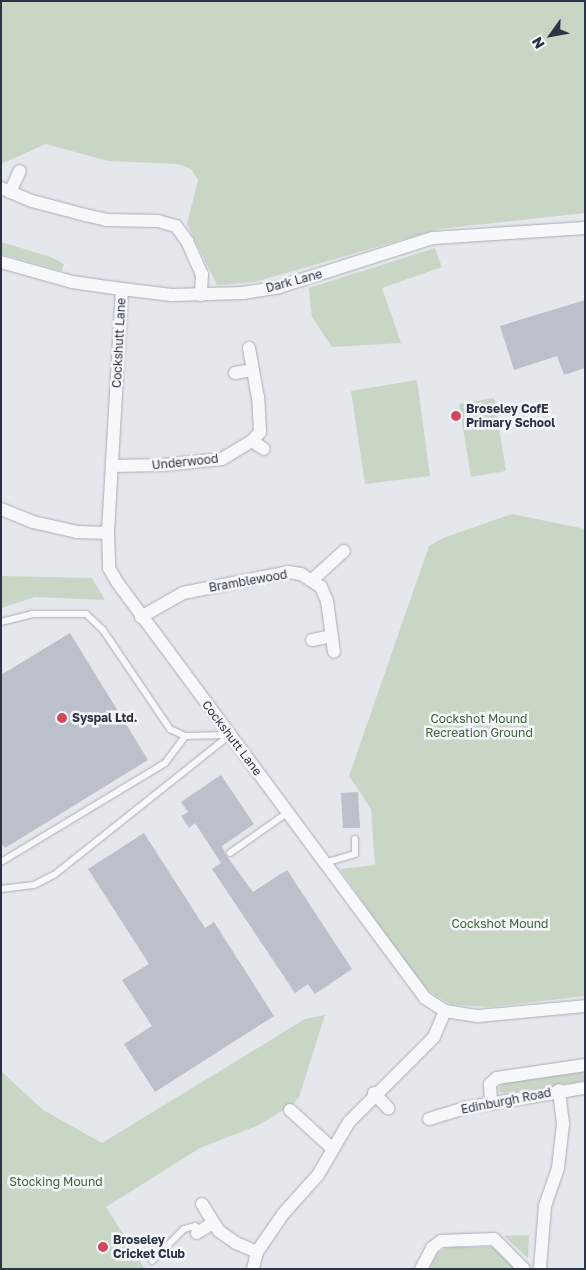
<!DOCTYPE html>
<style>
body{margin:0}
#map{position:relative;width:586px;height:1270px;overflow:hidden;background:#e4e7ec;font-family:"Golos Text",sans-serif}
div>[style]{position:absolute}
.green>*{inset:0;background:#c9d6c5}
.building>*{inset:0;background:#bbc0ca}
.roads{filter:drop-shadow(0 0 1px #a9aeb7) drop-shadow(0 0 1px #a9aeb7)}
.service>*{height:6px;margin:-3px;padding:0 3px;transform-origin:3px;border-radius:3px;background:#f7f8fa}
.minor>*{height:12px;margin:-6px;padding:0 6px;transform-origin:6px;border-radius:6px;background:#f7f8fa}
.dots>*{width:14px;height:14px;translate:-50% -50%;box-sizing:border-box;border:2px solid #f4f6f9;border-radius:50%}
span{translate:-50% -50%;white-space:nowrap;text-align:center;line-height:1.15;-webkit-text-stroke:5px #f4f6f9;paint-order:stroke}
.street-label{font-size:12px;color:#2b3445}
.poi-label{font-size:12px;color:#2b3445;font-weight:700}
.left{translate:0 -50%;text-align:left}
.park-label{font-size:12px;color:#3f6138}
.frame{position:absolute;inset:0;border:2px solid #2b3445;pointer-events:none}
.north{position:absolute;left:526px;top:10px;width:50px;height:50px;-webkit-text-stroke:4px #f4f6f9;paint-order:stroke;rotate:238deg;font-size:14px;font-weight:700;line-height:20px;text-align:center;color:#2b3445}
.north::after{content:'';display:block;margin:auto;width:18px;height:22px;background:#2b3445;clip-path:polygon(50% 0,100% 100%,50% 72%,0 100%)}
</style>
<div id="map">
<div class="green">
<div style="clip-path:polygon(1px 1px,585px 1px,585px 213px,439px 229px,255px 282px,217px 285px,187px 224px,198px 180px,191px 169px,177px 164px,108px 161px,46px 144px,1px 164px)"></div>
<div style="clip-path:polygon(1px 242px,51px 257px,64px 264px,62px 271px,1px 254px)"></div>
<div style="clip-path:polygon(435px 248px,442px 267px,382px 288px,401px 343px,332px 347px,312px 317px,309px 288px)"></div>
<div style="clip-path:polygon(417px 380px,430px 476px,365px 484px,351px 391px)"></div>
<div style="clip-path:polygon(494px 398px,506px 471px,471px 477px,459px 404px)"></div>
<div style="clip-path:polygon(512px 514px,585px 529px,585px 996px,490px 1007px,452px 1005px,421px 987px,340px 869px,375px 865px,371px 809px,349px 776px,429px 546px,443px 538px)"></div>
<div style="clip-path:polygon(1px 576px,92px 578px,105px 600px,35px 597px,1px 608px)"></div>
<div style="clip-path:polygon(325px 1015px,299px 1097px,293px 1104px,259px 1125px,200px 1148px,106px 1207px,145px 1269px,1px 1269px,1px 1071px,43px 1110px,102px 1143px,305px 1019px)"></div>
<div style="clip-path:polygon(585px 1070px,585px 1081px,504px 1093px,498px 1091px,501px 1084px)"></div>
<div style="clip-path:polygon(529px 1235px,528px 1258px,504px 1236px)"></div>
<div style="clip-path:polygon(447px 1247px,493px 1247px,517px 1269px,429px 1269px,437px 1254px)"></div>
</div>
<div class="building">
<div style="clip-path:polygon(585px 300px,585px 368px,564px 375px,557px 356px,514px 370px,500px 326px)"></div>
<div style="clip-path:polygon(70px 633px,148px 760px,5px 848px,1px 843px,1px 675px)"></div>
<div style="clip-path:polygon(221px 775px,254px 824px,222px 846px,226px 855px,253px 892px,287px 870px,352px 969px,315px 994px,308px 984px,295px 993px,212px 869px,221px 863px,195px 823px,189px 828px,181px 816px,188px 812px,181px 802px)"></div>
<div style="clip-path:polygon(358px 792px,360px 828px,343px 828px,341px 793px)"></div>
<div style="clip-path:polygon(144px 833px,205px 928px,214px 922px,274px 1016px,155px 1092px,124px 1044px,152px 1026px,122px 980px,149px 964px,88px 869px)"></div>
</div>
<div class="roads">
<div class="service">
<div style="left:1px;top:622px;width:32px;rotate:-14deg"></div>
<div style="left:32px;top:614px;width:54px"></div>
<div style="left:86px;top:614px;width:23px;rotate:43deg"></div>
<div style="left:103px;top:630px;width:120px;rotate:55.9deg"></div>
<div style="left:170px;top:729px;width:17px;rotate:25deg"></div>
<div style="left:185px;top:736px;width:45px;rotate:-1.3deg"></div>
<div style="left:230px;top:853px;width:70px;rotate:-35.1deg"></div>
<div style="left:1px;top:862px;width:192px;rotate:-31.1deg"></div>
<div style="left:165px;top:763px;width:34px;rotate:-53deg"></div>
<div style="left:324px;top:863px;width:32px;rotate:-16deg"></div>
<div style="left:355px;top:854px;width:15px;rotate:-90deg"></div>
<div style="left:1px;top:889px;width:33px;rotate:-7deg"></div>
<div style="left:34px;top:885px;width:22px;rotate:-27deg"></div>
<div style="left:54px;top:875px;width:223px;rotate:-38.5deg"></div>
<div style="left:152px;top:1261px;width:45px;rotate:-45deg"></div>
<div style="left:184px;top:1229px;width:11px;rotate:-15deg"></div>
<div style="left:195px;top:1226px;width:8px;rotate:30deg"></div>
</div>
<div class="minor">
<div style="left:1px;top:188px;width:34px;rotate:23deg"></div>
<div style="left:32px;top:201px;width:55px;rotate:14.8deg"></div>
<div style="left:85px;top:215px;width:22px;rotate:13deg"></div>
<div style="left:106px;top:220px;width:52px;rotate:1.1deg"></div>
<div style="left:158px;top:221px;width:19px;rotate:16deg"></div>
<div style="left:176px;top:226px;width:19px;rotate:54deg"></div>
<div style="left:187px;top:241px;width:36px;rotate:66deg"></div>
<div style="left:202px;top:274px;width:21px;rotate:93deg"></div>
<div style="left:10px;top:192px;width:23px;rotate:-65deg"></div>
<div style="left:1px;top:262px;width:74px;rotate:15.7deg"></div>
<div style="left:72px;top:282px;width:50px;rotate:8deg"></div>
<div style="left:122px;top:289px;width:50px;rotate:6.8deg"></div>
<div style="left:172px;top:295px;width:71px;rotate:-1.6deg"></div>
<div style="left:243px;top:293px;width:36px;rotate:-9deg"></div>
<div style="left:279px;top:287px;width:162px;rotate:-17.7deg"></div>
<div style="left:433px;top:238px;width:152px;rotate:-3.8deg"></div>
<div style="left:122px;top:289px;width:244px;rotate:93.3deg"></div>
<div style="left:108px;top:533px;width:35px;rotate:88deg"></div>
<div style="left:109px;top:568px;width:16px;rotate:60deg"></div>
<div style="left:117px;top:582px;width:518px;rotate:53.48deg"></div>
<div style="left:425px;top:998px;width:24px;rotate:33deg"></div>
<div style="left:445px;top:1011px;width:33px;rotate:9deg"></div>
<div style="left:478px;top:1016px;width:107px;rotate:-5.3deg"></div>
<div style="left:235px;top:373px;width:17px;rotate:-10deg"></div>
<div style="left:252px;top:441px;width:14px;rotate:34deg"></div>
<div style="left:112px;top:466px;width:51px;rotate:-1.1deg"></div>
<div style="left:163px;top:465px;width:59px;rotate:-5.8deg"></div>
<div style="left:222px;top:459px;width:35px;rotate:-31deg"></div>
<div style="left:252px;top:441px;width:12px;rotate:-48deg"></div>
<div style="left:260px;top:432px;width:34px;rotate:-93deg"></div>
<div style="left:258px;top:398px;width:51px;rotate:-100.2deg"></div>
<div style="left:1px;top:509px;width:35px;rotate:22deg"></div>
<div style="left:33px;top:522px;width:45px;rotate:12.8deg"></div>
<div style="left:77px;top:532px;width:31px;rotate:2deg"></div>
<div style="left:312px;top:580px;width:43px;rotate:-42.2deg"></div>
<div style="left:141px;top:617px;width:48px;rotate:-29.7deg"></div>
<div style="left:183px;top:593px;width:107px;rotate:-11.3deg"></div>
<div style="left:288px;top:572px;width:13px;rotate:9deg"></div>
<div style="left:301px;top:574px;width:24px;rotate:33deg"></div>
<div style="left:321px;top:587px;width:15px;rotate:67deg"></div>
<div style="left:327px;top:601px;width:51px;rotate:82.2deg"></div>
<div style="left:312px;top:640px;width:20px;rotate:-11deg"></div>
<div style="left:374px;top:1093px;width:21px;rotate:47deg"></div>
<div style="left:491px;top:1103px;width:19px;rotate:-93deg"></div>
<div style="left:490px;top:1084px;width:9px;rotate:-41deg"></div>
<div style="left:497px;top:1078px;width:89px;rotate:-8.4deg"></div>
<div style="left:290px;top:1110px;width:58px;rotate:42.2deg"></div>
<div style="left:429px;top:1119px;width:37px;rotate:-17deg"></div>
<div style="left:464px;top:1108px;width:123px;rotate:-9.4deg"></div>
<div style="left:202px;top:1204px;width:32px;rotate:58deg"></div>
<div style="left:219px;top:1231px;width:21px;rotate:35deg"></div>
<div style="left:236px;top:1243px;width:23px;rotate:23deg"></div>
<div style="left:197px;top:1233px;width:19px;rotate:-32deg"></div>
<div style="left:253px;top:1269px;width:17px;rotate:-77deg"></div>
<div style="left:257px;top:1252px;width:46px;rotate:-55.6deg"></div>
<div style="left:283px;top:1214px;width:52px;rotate:-48.1deg"></div>
<div style="left:318px;top:1175px;width:61px;rotate:-59.7deg"></div>
<div style="left:349px;top:1122px;width:120px;rotate:-45deg"></div>
<div style="left:434px;top:1037px;width:28px;rotate:-67deg"></div>
<div style="left:421px;top:1269px;width:24px;rotate:-62deg"></div>
<div style="left:432px;top:1248px;width:11px;rotate:-38deg"></div>
<div style="left:441px;top:1241px;width:53px;rotate:-2.2deg"></div>
<div style="left:494px;top:1239px;width:42px;rotate:45deg"></div>
<div style="left:540px;top:1269px;width:63px;rotate:-85.5deg"></div>
<div style="left:545px;top:1206px;width:40px;rotate:-71.1deg"></div>
<div style="left:558px;top:1168px;width:44px;rotate:-83.5deg"></div>
<div style="left:563px;top:1124px;width:34px;rotate:-97deg"></div>
</div>
</div>
<div class="dots">
<div style="left:456px;top:416px;background:#d1495b"></div>
<div style="left:62px;top:718px;background:#d1495b"></div>
<div style="left:103px;top:1247px;background:#d1495b"></div>
</div>
<div class="street-label">
<span style="left:294px;top:281px;rotate:-15deg">Dark Lane</span>
<span style="left:119px;top:343px;rotate:-87deg">Cockshutt Lane</span>
<span style="left:185px;top:462px;rotate:-6deg">Underwood</span>
<span style="left:248px;top:581px;rotate:-10deg">Bramblewood</span>
<span style="left:232px;top:738px;rotate:53deg">Cockshutt Lane</span>
<span style="left:506px;top:1101px;rotate:-11deg">Edinburgh Road</span>
</div>
<div class="poi-label">
<span class="left" style="left:466px;top:416px">Broseley CofE<br>Primary School</span>
<span class="left" style="left:72px;top:718px">Syspal Ltd.</span>
<span class="left" style="left:113px;top:1247px">Broseley<br>Cricket Club</span>
</div>
<div class="park-label">
<span style="left:479px;top:726px">Cockshot Mound<br>Recreation Ground</span>
<span style="left:500px;top:924px">Cockshot Mound</span>
<span style="left:56px;top:1182px">Stocking Mound</span>
</div>
<div class="frame"></div>
<div class="north">N</div>
</div>
